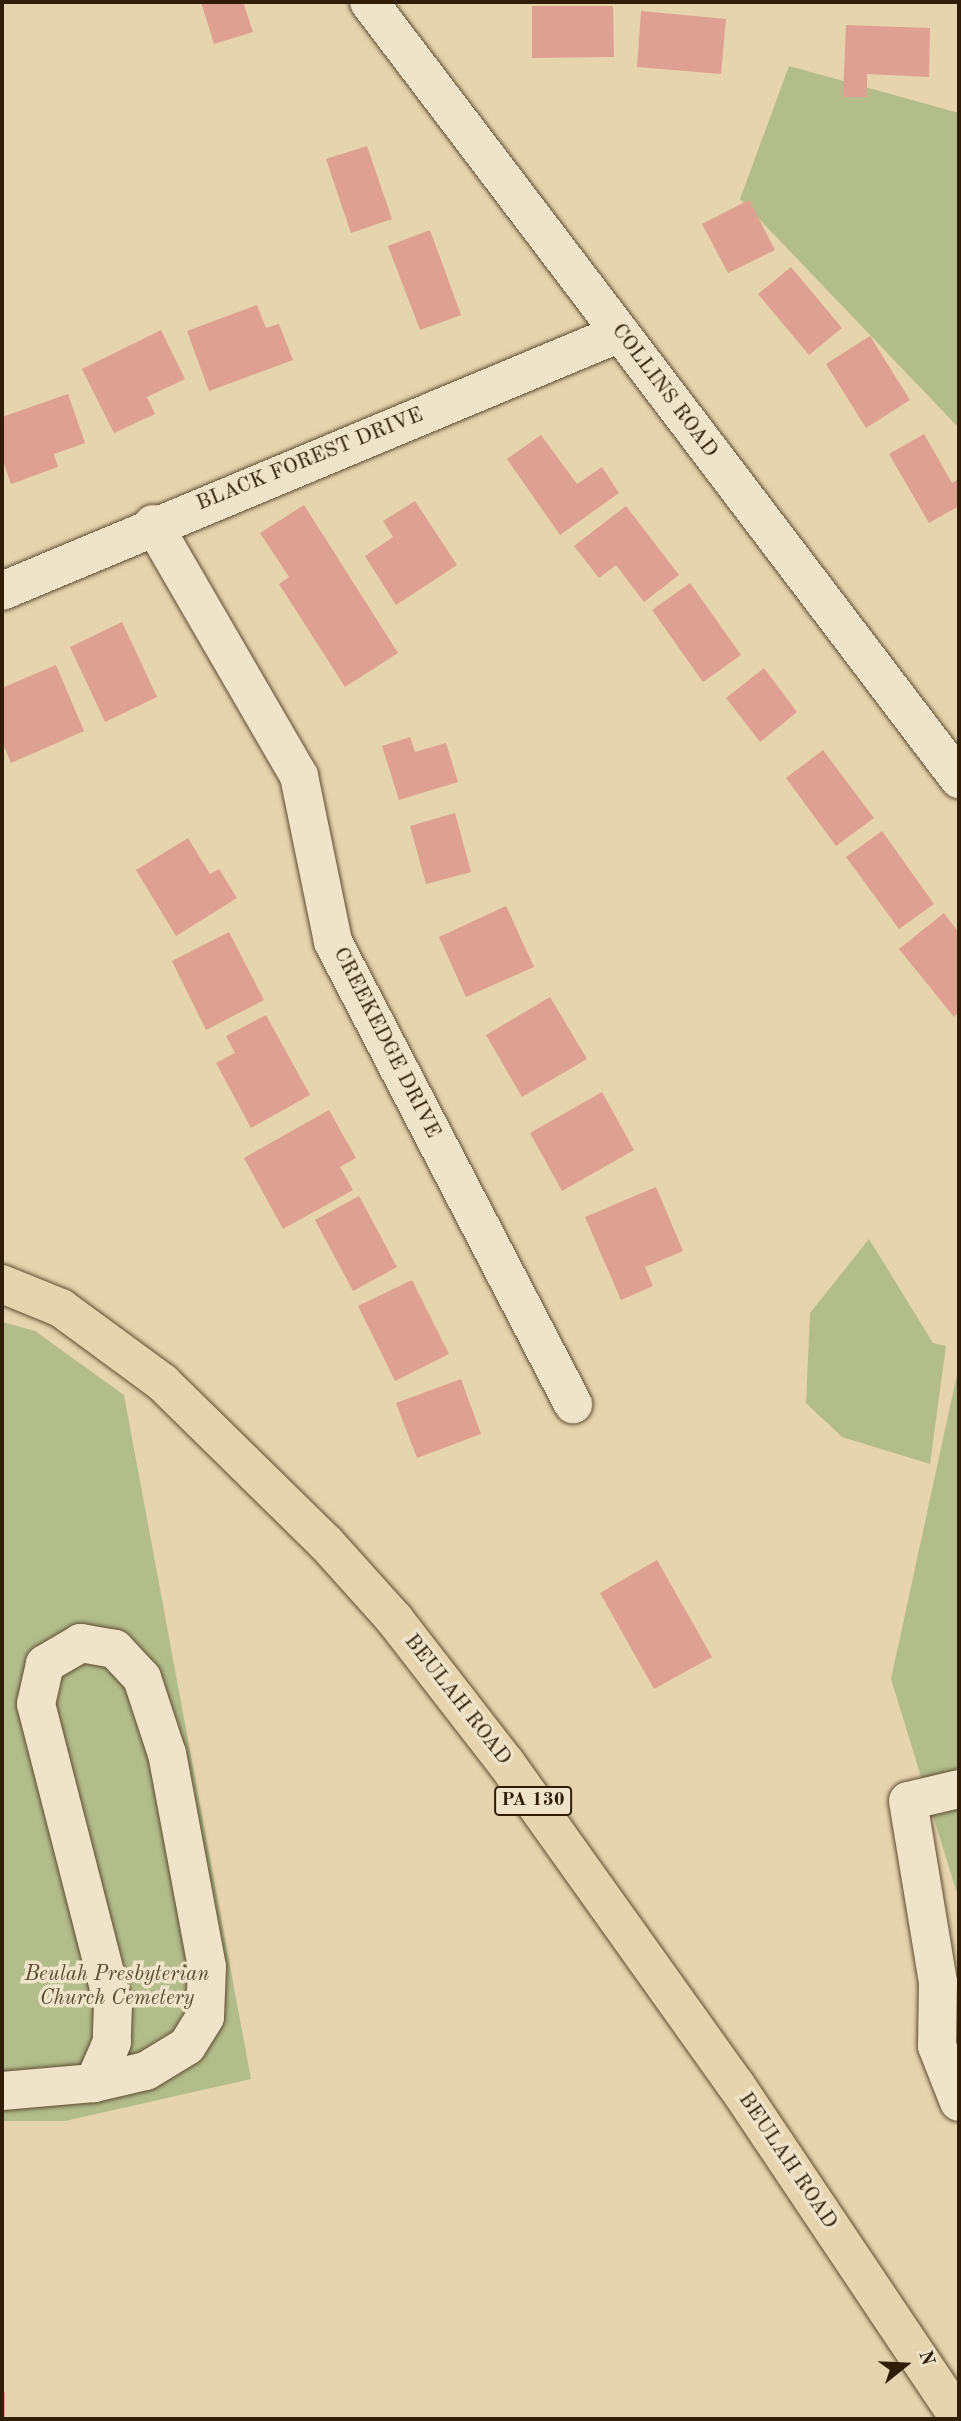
<!DOCTYPE html>
<style>
body{margin:0}
#map{position:relative;width:961px;height:2421px;overflow:hidden;background:#e6d4ae;font-family:"Old Standard TT",serif}
div>[style]{position:absolute}
.green>*{inset:0;background:#b3bd8c}
.building>*{inset:0;background:#dea090}
.roads{filter:drop-shadow(0 0 2px #5d4b31) drop-shadow(0 0 2px #5d4b31)}
.minor>*{height:38px;margin:-19px;padding:0 19px;transform-origin:19px;border-radius:19px;background:#efe3ca}
.major>*{height:38px;margin:-19px;padding:0 19px;transform-origin:19px;border-radius:19px;background:#e6d4ae}
span{translate:-50% -50%;white-space:nowrap;text-align:center;line-height:1.15;-webkit-text-stroke:7px #efe3ca;paint-order:stroke}
.shield-label span{padding:2px 5px;background:#efe3ca;border:2px solid;border-radius:5px;-webkit-text-stroke-width:0}
.shield-label{font-size:19px;color:#2f1d07;font-weight:700}
.street-label{font-size:21px;color:#2f1d07}
.park-label{font-size:21px;color:#574d2f;font-style:italic}
.frame{position:absolute;inset:0;border:4px solid #2f1d07;pointer-events:none}
.north{position:absolute;left:870px;top:2330px;width:70px;height:70px;-webkit-text-stroke:5px #efe3ca;paint-order:stroke;rotate:72deg;font-size:19px;font-weight:700;line-height:28px;text-align:center;color:#2f1d07}
.north::after{content:'';display:block;margin:auto;width:24px;height:32px;background:#2f1d07;clip-path:polygon(50% 0,100% 100%,50% 72%,0 100%)}
</style>
<div id="map">
<div class="green">
<div style="clip-path:polygon(789px 66px,959px 113px,959px 428px,740px 199px)"></div>
<div style="clip-path:polygon(869px 1239px,933px 1343px,946px 1346px,930px 1464px,842px 1437px,806px 1403px,810px 1313px)"></div>
<div style="clip-path:polygon(2px 1322px,35px 1331px,124px 1395px,251px 2079px,65px 2121px,2px 2121px)"></div>
<div style="clip-path:polygon(959px 1365px,959px 1900px,891px 1679px)"></div>
</div>
<div class="building">
<div style="clip-path:polygon(201px 2px,243px 2px,253px 32px,214px 44px)"></div>
<div style="clip-path:polygon(532px 6px,613px 6px,614px 57px,532px 58px)"></div>
<div style="clip-path:polygon(641px 11px,726px 19px,721px 74px,637px 67px)"></div>
<div style="clip-path:polygon(846px 25px,930px 28px,929px 77px,867px 74px,867px 97px,843px 97px)"></div>
<div style="clip-path:polygon(367px 146px,392px 219px,351px 233px,326px 159px)"></div>
<div style="clip-path:polygon(749px 200px,775px 250px,728px 273px,702px 224px)"></div>
<div style="clip-path:polygon(430px 230px,461px 315px,420px 330px,388px 246px)"></div>
<div style="clip-path:polygon(791px 267px,842px 328px,809px 355px,758px 294px)"></div>
<div style="clip-path:polygon(257px 305px,266px 328px,279px 324px,293px 360px,209px 391px,187px 331px)"></div>
<div style="clip-path:polygon(161px 330px,185px 379px,147px 397px,155px 414px,114px 433px,82px 369px)"></div>
<div style="clip-path:polygon(870px 336px,910px 400px,866px 428px,826px 364px)"></div>
<div style="clip-path:polygon(68px 394px,85px 443px,54px 454px,58px 467px,11px 484px,2px 458px,2px 417px)"></div>
<div style="clip-path:polygon(924px 434px,952px 483px,959px 479px,959px 506px,929px 523px,889px 454px)"></div>
<div style="clip-path:polygon(541px 435px,577px 484px,602px 467px,619px 493px,560px 535px,507px 459px)"></div>
<div style="clip-path:polygon(415px 501px,457px 565px,396px 605px,365px 556px,393px 537px,383px 521px)"></div>
<div style="clip-path:polygon(304px 505px,398px 653px,345px 687px,279px 584px,289px 577px,260px 533px)"></div>
<div style="clip-path:polygon(626px 506px,679px 575px,644px 602px,616px 565px,599px 578px,574px 546px)"></div>
<div style="clip-path:polygon(690px 583px,741px 655px,703px 682px,652px 610px)"></div>
<div style="clip-path:polygon(122px 622px,157px 697px,105px 722px,70px 647px)"></div>
<div style="clip-path:polygon(56px 665px,84px 731px,11px 763px,2px 741px,2px 688px)"></div>
<div style="clip-path:polygon(764px 668px,797px 712px,760px 742px,726px 698px)"></div>
<div style="clip-path:polygon(410px 737px,415px 752px,446px 743px,458px 782px,399px 800px,382px 746px)"></div>
<div style="clip-path:polygon(823px 750px,874px 818px,836px 846px,786px 778px)"></div>
<div style="clip-path:polygon(455px 813px,471px 872px,426px 884px,410px 826px)"></div>
<div style="clip-path:polygon(882px 831px,934px 904px,899px 929px,846px 857px)"></div>
<div style="clip-path:polygon(188px 838px,210px 874px,219px 869px,237px 898px,176px 936px,136px 870px)"></div>
<div style="clip-path:polygon(506px 906px,534px 967px,466px 997px,439px 937px)"></div>
<div style="clip-path:polygon(944px 913px,959px 933px,959px 1012px,954px 1017px,899px 949px)"></div>
<div style="clip-path:polygon(229px 932px,264px 1000px,206px 1030px,172px 961px)"></div>
<div style="clip-path:polygon(550px 997px,587px 1059px,522px 1097px,486px 1035px)"></div>
<div style="clip-path:polygon(266px 1015px,310px 1095px,251px 1128px,216px 1063px,235px 1053px,226px 1036px)"></div>
<div style="clip-path:polygon(602px 1092px,634px 1150px,562px 1191px,530px 1133px)"></div>
<div style="clip-path:polygon(329px 1110px,356px 1158px,340px 1167px,353px 1190px,283px 1229px,244px 1158px)"></div>
<div style="clip-path:polygon(656px 1187px,683px 1251px,645px 1267px,653px 1286px,621px 1300px,585px 1217px)"></div>
<div style="clip-path:polygon(359px 1196px,397px 1267px,353px 1291px,315px 1220px)"></div>
<div style="clip-path:polygon(412px 1280px,449px 1354px,395px 1381px,358px 1306px)"></div>
<div style="clip-path:polygon(461px 1379px,481px 1434px,417px 1458px,396px 1403px)"></div>
<div style="clip-path:polygon(657px 1560px,712px 1657px,654px 1689px,600px 1593px)"></div>
<div style="clip-path:polygon(2px 2392px,5px 2392px,5px 2419px,2px 2419px)"></div>
</div>
<div class="roads">
<div class="minor">
<div style="left:369px;top:2px;width:976px;rotate:52.79deg"></div>
<div style="left:153px;top:524px;width:291px;rotate:59.9deg"></div>
<div style="left:299px;top:776px;width:169px;rotate:78.4deg"></div>
<div style="left:333px;top:942px;width:521px;rotate:62.55deg"></div>
<div style="left:2px;top:591px;width:670px;rotate:-22.66deg"></div>
<div style="left:959px;top:1789px;width:52px;rotate:166.8deg"></div>
<div style="left:908px;top:1801px;width:183px;rotate:80.6deg"></div>
<div style="left:938px;top:1982px;width:64px;rotate:90.9deg"></div>
<div style="left:937px;top:2046px;width:60px;rotate:68.6deg"></div>
<div style="left:2px;top:2091px;width:92px;rotate:-5deg"></div>
<div style="left:94px;top:2083px;width:53px;rotate:-13deg"></div>
<div style="left:146px;top:2071px;width:48px;rotate:-31.4deg"></div>
<div style="left:187px;top:2046px;width:34px;rotate:-58deg"></div>
<div style="left:205px;top:2017px;width:50px;rotate:-87.7deg"></div>
<div style="left:207px;top:1967px;width:217px;rotate:-100.6deg"></div>
<div style="left:167px;top:1754px;width:80px;rotate:-108.2deg"></div>
<div style="left:142px;top:1678px;width:40px;rotate:-133deg"></div>
<div style="left:115px;top:1649px;width:35px;rotate:-170deg"></div>
<div style="left:81px;top:1643px;width:42px;rotate:149.7deg"></div>
<div style="left:45px;top:1664px;width:41px;rotate:102.7deg"></div>
<div style="left:36px;top:1704px;width:310px;rotate:75.6deg"></div>
<div style="left:113px;top:2004px;width:38px;rotate:92deg"></div>
<div style="left:112px;top:2042px;width:45px;rotate:113.7deg"></div>
</div>
<div class="major">
<div style="left:2px;top:1284px;width:64px;rotate:22.1deg"></div>
<div style="left:61px;top:1308px;width:127px;rotate:36.3deg"></div>
<div style="left:163px;top:1383px;width:228px;rotate:44.5deg"></div>
<div style="left:326px;top:1543px;width:103px;rotate:48.1deg"></div>
<div style="left:395px;top:1620px;width:181px;rotate:52.2deg"></div>
<div style="left:506px;top:1763px;width:396px;rotate:54.5deg"></div>
<div style="left:736px;top:2085px;width:401px;rotate:56.2deg"></div>
</div>
</div>
<div class="shield-label">
<span style="left:533px;top:1801px">PA 130</span>
</div>
<div class="street-label">
<span style="left:664px;top:391px;rotate:53deg">COLLINS ROAD</span>
<span style="left:310px;top:460px;rotate:-22deg">BLACK FOREST DRIVE</span>
<span style="left:386px;top:1043px;rotate:63deg">CREEKEDGE DRIVE</span>
<span style="left:457px;top:1700px;rotate:52deg">BEULAH ROAD</span>
<span style="left:787px;top:2161px;rotate:56deg">BEULAH ROAD</span>
</div>
<div class="park-label">
<span style="left:117px;top:1987px">Beulah Presbyterian<br>Church Cemetery</span>
</div>
<div class="frame"></div>
<div class="north">N</div>
</div>
